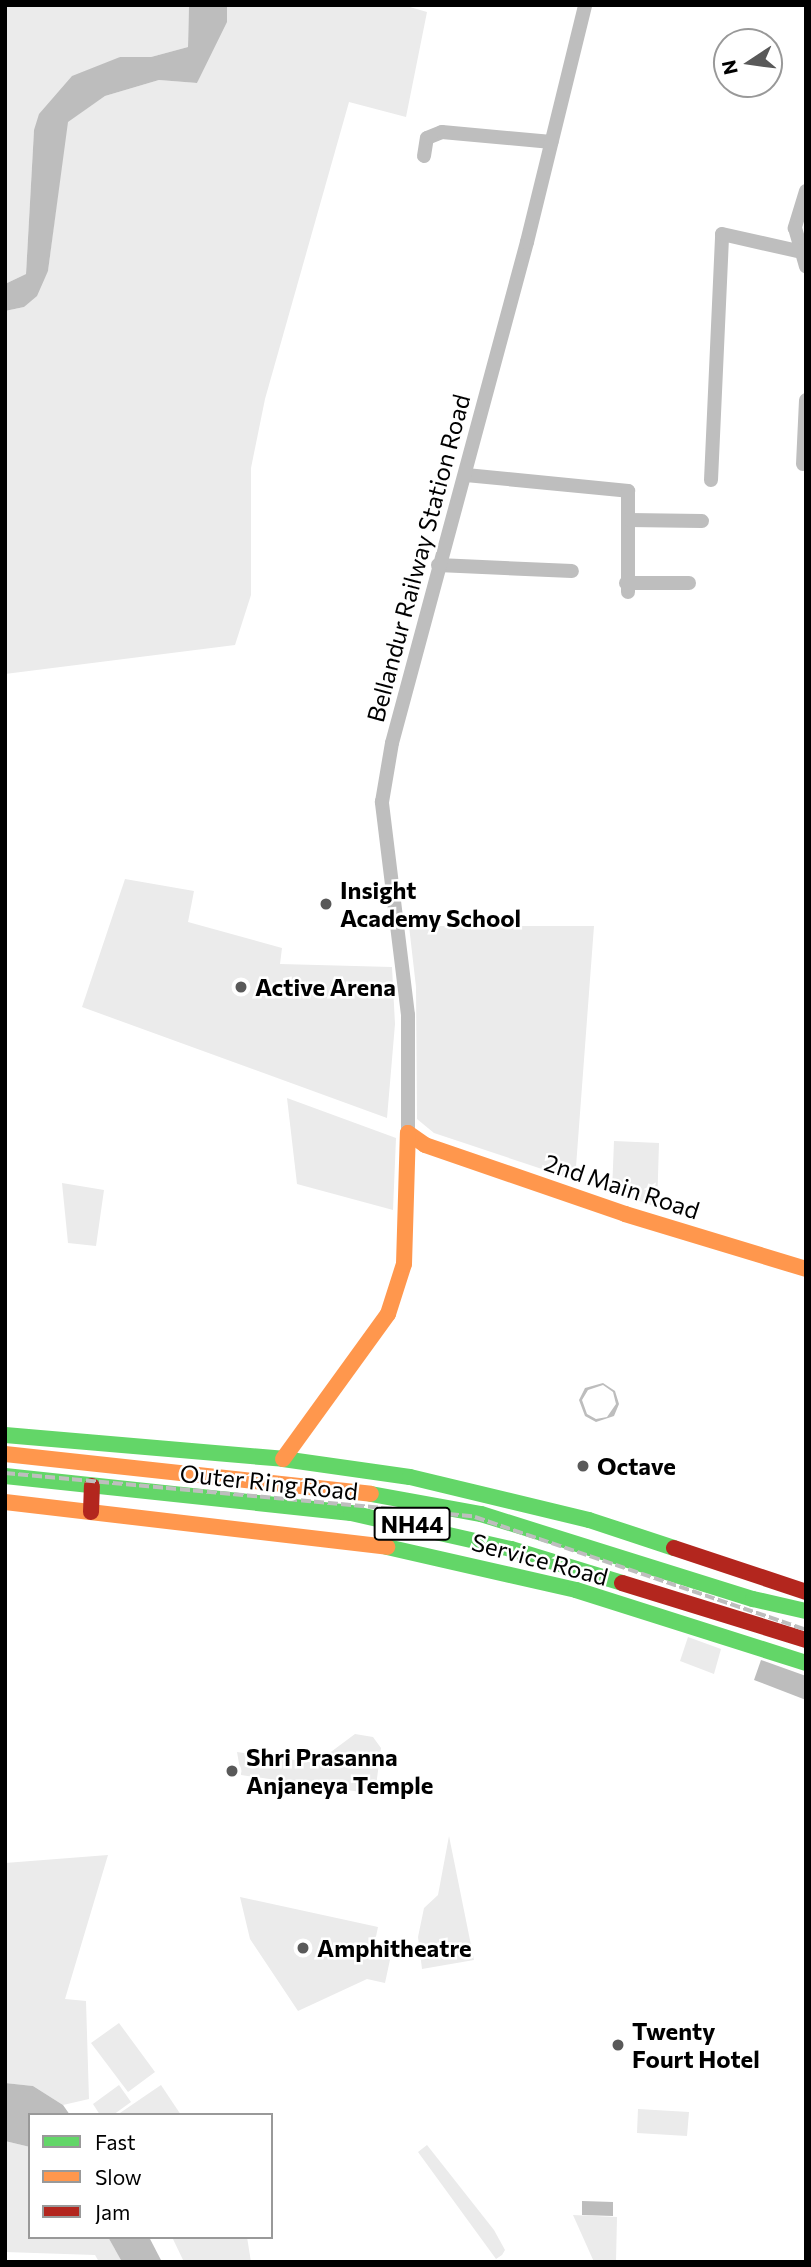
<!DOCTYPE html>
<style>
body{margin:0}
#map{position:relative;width:811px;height:2267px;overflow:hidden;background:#fff;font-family:Commissioner,sans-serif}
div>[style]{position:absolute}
.green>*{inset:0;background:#ebebeb}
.water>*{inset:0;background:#bdbdbd}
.street>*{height:14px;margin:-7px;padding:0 7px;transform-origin:7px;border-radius:7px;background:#bebebe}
.fast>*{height:16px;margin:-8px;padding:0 8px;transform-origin:8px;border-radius:8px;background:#63d668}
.slow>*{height:16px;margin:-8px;padding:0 8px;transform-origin:8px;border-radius:8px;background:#ff974d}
.jam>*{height:16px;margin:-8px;padding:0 8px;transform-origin:8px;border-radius:8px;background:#b3261e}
.rail>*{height:3.5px;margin-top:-1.75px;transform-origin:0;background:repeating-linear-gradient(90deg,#bebebe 0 10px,transparent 0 13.5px)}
.dots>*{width:19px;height:19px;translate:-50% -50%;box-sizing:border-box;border:4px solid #fff;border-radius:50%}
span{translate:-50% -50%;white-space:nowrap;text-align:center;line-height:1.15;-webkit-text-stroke:5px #fff;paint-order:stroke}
.shield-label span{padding:2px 5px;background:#fff;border:2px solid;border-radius:5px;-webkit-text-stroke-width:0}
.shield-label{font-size:23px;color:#000;font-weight:700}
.street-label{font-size:24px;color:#000}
.poi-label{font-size:24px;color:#000;font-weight:700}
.left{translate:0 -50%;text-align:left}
.frame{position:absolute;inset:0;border:7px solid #000;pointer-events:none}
.legend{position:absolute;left:28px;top:2113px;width:245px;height:126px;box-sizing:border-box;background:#fff;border:2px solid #999;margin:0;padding:9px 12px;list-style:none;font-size:21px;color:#000}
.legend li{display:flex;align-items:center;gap:14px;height:35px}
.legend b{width:35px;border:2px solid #999}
.north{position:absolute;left:713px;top:28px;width:70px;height:70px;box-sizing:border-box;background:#fff;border:2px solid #999;border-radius:50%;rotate:257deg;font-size:19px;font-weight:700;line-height:28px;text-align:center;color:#000}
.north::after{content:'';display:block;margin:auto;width:24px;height:32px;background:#595959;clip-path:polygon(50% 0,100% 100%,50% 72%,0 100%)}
</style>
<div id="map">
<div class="green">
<div style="clip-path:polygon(5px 5px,189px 5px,188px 47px,151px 57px,120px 57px,34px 130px,26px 274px,5px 284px)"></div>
<div style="clip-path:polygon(227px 5px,403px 5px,427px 12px,406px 117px,349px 102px,265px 399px,251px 468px,251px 595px,235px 645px,5px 674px,5px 311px,24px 307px,48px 271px,67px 122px,105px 96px,159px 80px,197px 83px)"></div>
<div style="clip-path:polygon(125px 879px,194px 891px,188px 922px,282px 948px,280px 964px,392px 967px,395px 1024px,387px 1118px,82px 1007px)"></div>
<div style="clip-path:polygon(409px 926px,594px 926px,575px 1180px,434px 1133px,417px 1119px,416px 987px)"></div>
<div style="clip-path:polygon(287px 1098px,396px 1138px,393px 1210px,297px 1184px)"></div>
<div style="clip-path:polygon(614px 1141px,659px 1143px,657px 1207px,612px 1192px)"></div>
<div style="clip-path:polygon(62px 1183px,104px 1190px,96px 1246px,68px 1243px)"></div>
<div style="clip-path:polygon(688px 1637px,721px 1649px,714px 1674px,680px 1661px)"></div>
<div style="clip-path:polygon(355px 1734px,373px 1737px,381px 1748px,375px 1794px,241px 1775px,237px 1752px,316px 1763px)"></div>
<div style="clip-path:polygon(449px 1836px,474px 1960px,422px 1969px,418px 1937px,424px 1908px,438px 1895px)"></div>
<div style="clip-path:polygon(108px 1855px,65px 1999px,86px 2001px,89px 2099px,63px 2105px,33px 2086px,5px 2083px,5px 1863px)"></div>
<div style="clip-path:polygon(240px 1897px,378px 1927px,373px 1951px,391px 1955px,385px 1983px,367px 1979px,298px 2011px,250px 1939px)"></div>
<div style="clip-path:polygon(119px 2023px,155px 2072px,128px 2092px,91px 2043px)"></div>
<div style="clip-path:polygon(119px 2085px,131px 2102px,113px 2115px,100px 2115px,93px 2104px)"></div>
<div style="clip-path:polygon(161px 2085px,181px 2115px,117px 2115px)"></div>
<div style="clip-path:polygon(638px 2109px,689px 2112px,687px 2136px,637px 2133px)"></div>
<div style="clip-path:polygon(5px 2141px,30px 2147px,30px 2237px,108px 2237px,122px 2262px,99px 2262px,95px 2255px,5px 2252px)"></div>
<div style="clip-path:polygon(427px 2145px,494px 2230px,505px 2250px,502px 2255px,496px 2259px,418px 2152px)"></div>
<div style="clip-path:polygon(573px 2215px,617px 2217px,616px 2262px,594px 2262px)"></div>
<div style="clip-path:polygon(172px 2237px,247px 2237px,251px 2262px,184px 2262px)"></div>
</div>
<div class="water">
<div style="clip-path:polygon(189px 5px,227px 5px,227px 22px,197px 83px,159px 80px,105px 96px,68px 122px,48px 271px,37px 296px,24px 307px,5px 311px,5px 284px,26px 274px,34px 130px,39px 114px,72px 76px,120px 57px,151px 57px,188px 47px)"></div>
<div style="clip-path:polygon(evenodd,603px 1383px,615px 1391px,619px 1404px,614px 1416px,596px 1422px,585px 1416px,579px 1400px,585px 1388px,603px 1383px,603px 1385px,613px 1392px,616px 1404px,607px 1417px,596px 1419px,587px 1414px,582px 1400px,588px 1390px,603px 1385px)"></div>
<div style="clip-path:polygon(761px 1660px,806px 1676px,806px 1700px,754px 1680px)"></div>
<div style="clip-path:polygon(5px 2083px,33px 2086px,63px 2105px,70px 2115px,30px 2115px,30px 2147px,5px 2141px)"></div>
<div style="clip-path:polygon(582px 2201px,613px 2202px,613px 2216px,582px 2215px)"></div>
<div style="clip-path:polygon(108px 2237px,149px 2237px,162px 2262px,122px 2262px)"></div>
</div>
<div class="street">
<div style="left:424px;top:156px;width:18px;rotate:-81deg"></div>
<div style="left:427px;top:138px;width:16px;rotate:-22deg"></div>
<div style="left:442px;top:132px;width:110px;rotate:5.2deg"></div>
<div style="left:806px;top:191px;width:39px;rotate:107deg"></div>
<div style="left:795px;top:228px;width:40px;rotate:74deg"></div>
<div style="left:803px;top:464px;width:64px;rotate:-87.3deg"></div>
<div style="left:466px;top:475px;width:163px;rotate:5.6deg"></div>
<div style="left:628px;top:491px;width:101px;rotate:90deg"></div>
<div style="left:711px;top:480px;width:246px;rotate:-87.4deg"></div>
<div style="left:722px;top:234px;width:86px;rotate:12.7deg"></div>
<div style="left:629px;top:520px;width:73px;rotate:0.8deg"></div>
<div style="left:438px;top:565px;width:134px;rotate:2.6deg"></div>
<div style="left:626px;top:583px;width:63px"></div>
<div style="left:408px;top:1133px;width:118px;rotate:-90deg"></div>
<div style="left:408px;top:1015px;width:215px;rotate:-97deg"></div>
<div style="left:382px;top:802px;width:60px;rotate:-80.4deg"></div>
<div style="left:392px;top:743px;width:519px;rotate:-74.92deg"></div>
<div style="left:527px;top:242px;width:244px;rotate:-76.2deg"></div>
</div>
<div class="fast">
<div style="left:5px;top:1435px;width:279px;rotate:4.9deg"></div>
<div style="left:283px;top:1459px;width:128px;rotate:8.1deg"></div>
<div style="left:410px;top:1477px;width:184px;rotate:13.5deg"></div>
<div style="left:589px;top:1520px;width:89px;rotate:18.2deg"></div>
<div style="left:5px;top:1476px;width:348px;rotate:6.1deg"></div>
<div style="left:351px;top:1513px;width:164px;rotate:12.7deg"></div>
<div style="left:511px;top:1549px;width:116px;rotate:17deg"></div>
<div style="left:371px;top:1494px;width:112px;rotate:10.3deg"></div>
<div style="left:481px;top:1514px;width:285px;rotate:17.4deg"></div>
<div style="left:753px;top:1599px;width:54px;rotate:12.8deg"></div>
<div style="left:387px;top:1547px;width:194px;rotate:12.8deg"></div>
<div style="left:576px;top:1590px;width:241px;rotate:17.6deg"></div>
</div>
<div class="slow">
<div style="left:408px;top:1133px;width:21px;rotate:35deg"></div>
<div style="left:425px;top:1145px;width:212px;rotate:19deg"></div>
<div style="left:625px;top:1214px;width:189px;rotate:16.9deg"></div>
<div style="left:5px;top:1454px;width:368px;rotate:6.2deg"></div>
<div style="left:283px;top:1459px;width:179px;rotate:-54.1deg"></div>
<div style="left:388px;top:1314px;width:52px;rotate:-72.3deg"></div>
<div style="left:404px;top:1264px;width:131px;rotate:-88.3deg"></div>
<div style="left:5px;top:1502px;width:385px;rotate:6.7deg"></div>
</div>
<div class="jam">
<div style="left:91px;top:1512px;width:26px;rotate:-88deg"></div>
<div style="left:674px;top:1548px;width:139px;rotate:18.4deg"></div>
<div style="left:622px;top:1583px;width:193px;rotate:17.2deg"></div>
</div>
<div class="rail">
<div style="left:5px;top:1473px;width:472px;rotate:5.3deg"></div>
<div style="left:475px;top:1517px;width:350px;rotate:18.8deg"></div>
</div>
<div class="dots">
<div style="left:326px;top:904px;background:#595959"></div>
<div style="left:241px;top:987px;background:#595959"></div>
<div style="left:583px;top:1466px;background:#595959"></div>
<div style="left:232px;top:1771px;background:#595959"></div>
<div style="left:303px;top:1948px;background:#595959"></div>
<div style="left:618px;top:2045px;background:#595959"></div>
</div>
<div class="shield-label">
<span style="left:412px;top:1524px">NH44</span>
</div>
<div class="street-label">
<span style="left:418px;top:558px;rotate:-75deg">Bellandur Railway Station Road</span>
<span style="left:622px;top:1186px;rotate:18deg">2nd Main Road</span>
<span style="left:269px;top:1482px;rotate:6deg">Outer Ring Road</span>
<span style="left:540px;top:1559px;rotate:15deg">Service Road</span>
</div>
<div class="poi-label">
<span class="left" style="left:340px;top:904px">Insight<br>Academy School</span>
<span class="left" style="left:255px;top:987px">Active Arena</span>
<span class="left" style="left:597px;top:1466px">Octave</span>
<span class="left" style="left:246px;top:1771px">Shri Prasanna<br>Anjaneya Temple</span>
<span class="left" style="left:317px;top:1948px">Amphitheatre</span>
<span class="left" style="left:632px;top:2045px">Twenty<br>Fourt Hotel</span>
</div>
<div class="frame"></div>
<ul class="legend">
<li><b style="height:9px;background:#63d668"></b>Fast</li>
<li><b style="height:9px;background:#ff974d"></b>Slow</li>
<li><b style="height:9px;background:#b3261e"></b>Jam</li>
</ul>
<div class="north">N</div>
</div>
